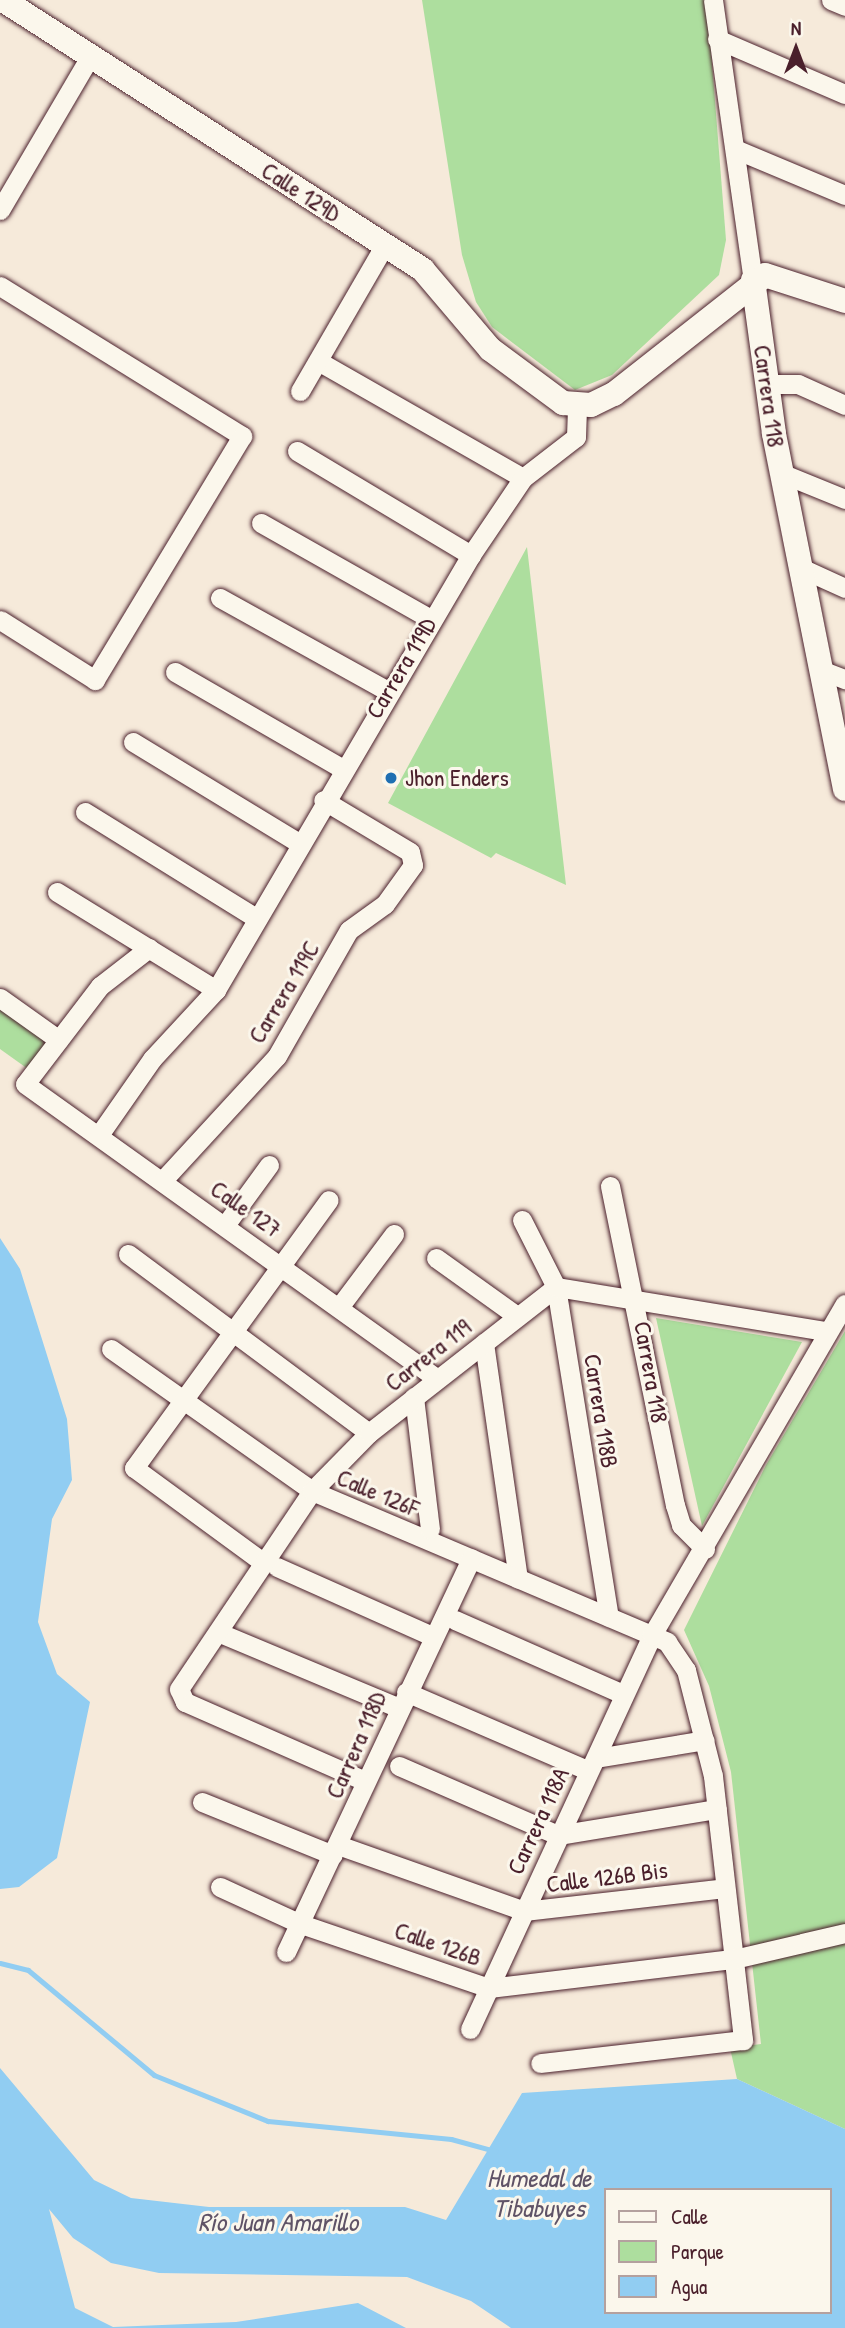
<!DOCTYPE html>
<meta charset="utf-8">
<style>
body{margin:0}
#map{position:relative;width:845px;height:2328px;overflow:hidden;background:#f6eada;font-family:"Patrick Hand",sans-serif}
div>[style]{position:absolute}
.green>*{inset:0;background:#adde9e}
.water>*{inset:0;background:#91cdf2}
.stream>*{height:5px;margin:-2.5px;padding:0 2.5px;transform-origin:2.5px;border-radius:2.5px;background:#91cdf2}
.roads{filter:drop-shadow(0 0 2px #4a1f2b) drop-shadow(0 0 2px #4a1f2b)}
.minor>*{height:19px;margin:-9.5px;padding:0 9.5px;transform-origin:9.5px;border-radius:9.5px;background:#fbf7ec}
.tertiary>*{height:24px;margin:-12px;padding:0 12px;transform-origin:12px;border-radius:12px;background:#fbf7ec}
.dots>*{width:19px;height:19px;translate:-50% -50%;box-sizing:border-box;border:4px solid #fbf7ec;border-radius:50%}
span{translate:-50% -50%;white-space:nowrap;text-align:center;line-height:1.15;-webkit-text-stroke:6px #fbf7ec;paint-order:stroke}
.street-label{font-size:24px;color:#4a1f2b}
.poi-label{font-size:24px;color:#4a1f2b}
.left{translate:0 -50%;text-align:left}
.water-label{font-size:26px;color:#5f5367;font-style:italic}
.legend{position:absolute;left:604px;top:2188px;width:228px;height:126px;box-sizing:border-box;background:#fbf7ec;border:2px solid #b4a19f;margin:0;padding:9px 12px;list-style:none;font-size:21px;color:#4a1f2b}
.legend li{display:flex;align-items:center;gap:14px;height:35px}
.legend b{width:35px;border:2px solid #b4a19f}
.north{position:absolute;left:761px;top:14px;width:70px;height:70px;-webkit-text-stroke:5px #fbf7ec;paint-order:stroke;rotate:0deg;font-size:19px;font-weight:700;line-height:28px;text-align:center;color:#4a1f2b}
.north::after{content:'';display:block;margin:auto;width:24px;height:32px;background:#4a1f2b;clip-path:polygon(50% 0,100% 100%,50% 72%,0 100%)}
</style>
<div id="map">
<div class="green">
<div style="clip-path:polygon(422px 0,707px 0,726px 240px,719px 275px,612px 375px,575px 390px,492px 327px,476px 302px,462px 255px)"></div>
<div style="clip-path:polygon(527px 547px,566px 885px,496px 853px,491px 858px,388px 803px)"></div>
<div style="clip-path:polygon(0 1003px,50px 1040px,28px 1069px,0 1049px)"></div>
<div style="clip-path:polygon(656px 1318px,802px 1342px,702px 1526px)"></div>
<div style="clip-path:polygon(845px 1331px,845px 2129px,737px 2079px,730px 2048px,761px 2044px,731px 1772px,709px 1686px,684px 1630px,766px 1465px)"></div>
</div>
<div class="water">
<div style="clip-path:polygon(0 1238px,20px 1269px,67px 1419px,72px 1480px,52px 1519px,38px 1622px,57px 1674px,90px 1702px,57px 1858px,19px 1887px,0 1889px)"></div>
<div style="clip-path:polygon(evenodd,0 2068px,94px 2180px,131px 2198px,209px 2207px,405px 2207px,446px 2220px,522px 2093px,737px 2079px,845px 2129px,845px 2328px,511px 2328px,471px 2301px,407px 2277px,159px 2273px,111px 2263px,73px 2238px,49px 2209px,75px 2308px,113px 2327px,236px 2322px,358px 2303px,406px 2328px,0 2328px,0 2068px,605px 2190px,829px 2190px,829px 2312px,605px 2312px,605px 2190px)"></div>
</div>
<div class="stream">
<div style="left:0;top:1963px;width:29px;rotate:14deg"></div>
<div style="left:28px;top:1970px;width:164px;rotate:39.8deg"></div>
<div style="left:154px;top:2075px;width:123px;rotate:22deg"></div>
<div style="left:268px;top:2121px;width:184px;rotate:5.6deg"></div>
<div style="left:451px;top:2139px;width:46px;rotate:15.3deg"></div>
</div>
<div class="roads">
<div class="minor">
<div style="left:713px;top:0;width:283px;rotate:81.9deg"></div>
<div style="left:831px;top:0;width:15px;rotate:23deg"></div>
<div style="left:717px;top:39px;width:139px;rotate:23.3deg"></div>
<div style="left:735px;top:149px;width:119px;rotate:22.7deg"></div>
<div style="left:0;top:210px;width:180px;rotate:-59.6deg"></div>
<div style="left:0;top:286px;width:285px;rotate:31.8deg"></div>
<div style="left:242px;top:436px;width:285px;rotate:121.1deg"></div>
<div style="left:95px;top:680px;width:112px;rotate:-147.7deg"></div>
<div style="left:318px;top:361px;width:236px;rotate:29.7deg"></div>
<div style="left:767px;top:384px;width:31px"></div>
<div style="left:798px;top:384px;width:51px;rotate:24.1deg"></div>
<div style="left:300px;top:391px;width:168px;rotate:-59.9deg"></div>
<div style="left:297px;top:451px;width:203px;rotate:30.9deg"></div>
<div style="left:781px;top:473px;width:69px;rotate:22.1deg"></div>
<div style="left:261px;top:523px;width:195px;rotate:29.5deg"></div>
<div style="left:801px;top:568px;width:48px;rotate:24.4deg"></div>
<div style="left:220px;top:598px;width:192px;rotate:29deg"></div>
<div style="left:821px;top:670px;width:26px;rotate:21deg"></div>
<div style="left:175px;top:672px;width:192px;rotate:30deg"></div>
<div style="left:133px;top:742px;width:194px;rotate:31.3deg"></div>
<div style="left:85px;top:812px;width:201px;rotate:31.8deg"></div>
<div style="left:57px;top:892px;width:187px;rotate:31.6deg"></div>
<div style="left:149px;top:948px;width:62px;rotate:142.2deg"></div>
<div style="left:100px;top:986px;width:123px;rotate:127.4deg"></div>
<div style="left:25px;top:1084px;width:505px;rotate:35.58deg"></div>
<div style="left:0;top:998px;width:72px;rotate:35.4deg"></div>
<div style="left:99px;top:1135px;width:93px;rotate:-55.1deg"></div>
<div style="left:152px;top:1059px;width:94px;rotate:-47.2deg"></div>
<div style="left:216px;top:990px;width:504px;rotate:-59.62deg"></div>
<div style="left:471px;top:555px;width:93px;rotate:-56deg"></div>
<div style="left:523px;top:478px;width:67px;rotate:-37.7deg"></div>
<div style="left:576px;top:437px;width:31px;rotate:-88deg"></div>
<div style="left:163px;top:1180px;width:168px;rotate:-47.4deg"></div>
<div style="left:277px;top:1056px;width:145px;rotate:-60.3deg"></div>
<div style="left:349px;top:930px;width:44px;rotate:-35.8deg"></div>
<div style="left:385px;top:904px;width:48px;rotate:-54.3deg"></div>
<div style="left:413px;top:865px;width:13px;rotate:-103deg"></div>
<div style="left:410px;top:852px;width:101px;rotate:-149.1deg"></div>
<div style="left:610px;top:1186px;width:326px;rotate:78.5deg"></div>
<div style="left:675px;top:1505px;width:21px;rotate:73deg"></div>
<div style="left:681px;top:1525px;width:34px;rotate:45deg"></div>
<div style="left:522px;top:1220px;width:75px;rotate:63.1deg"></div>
<div style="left:556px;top:1287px;width:334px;rotate:80.9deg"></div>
<div style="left:226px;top:1224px;width:73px;rotate:-53.9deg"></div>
<div style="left:128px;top:1254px;width:300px;rotate:36.6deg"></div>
<div style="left:436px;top:1258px;width:100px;rotate:35.6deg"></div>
<div style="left:340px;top:1306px;width:90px;rotate:-53.1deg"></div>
<div style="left:484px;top:1343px;width:238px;rotate:81.8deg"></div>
<div style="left:111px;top:1349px;width:246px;rotate:35.2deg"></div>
<div style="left:312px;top:1491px;width:386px;rotate:23deg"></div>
<div style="left:667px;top:1642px;width:34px;rotate:56deg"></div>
<div style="left:686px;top:1670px;width:109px;rotate:75.7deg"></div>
<div style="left:713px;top:1776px;width:266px;rotate:83.5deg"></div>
<div style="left:743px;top:2040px;width:204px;rotate:173.5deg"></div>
<div style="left:414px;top:1397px;width:133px;rotate:83.1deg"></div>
<div style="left:264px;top:1563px;width:161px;rotate:-143.8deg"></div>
<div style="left:134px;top:1468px;width:331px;rotate:-54deg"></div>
<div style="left:277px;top:1567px;width:170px;rotate:24deg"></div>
<div style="left:455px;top:1620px;width:184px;rotate:23.8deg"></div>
<div style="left:220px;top:1633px;width:194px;rotate:22.7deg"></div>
<div style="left:406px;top:1692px;width:199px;rotate:23.3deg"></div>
<div style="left:596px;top:1758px;width:110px;rotate:-9.4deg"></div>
<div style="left:399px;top:1766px;width:173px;rotate:23.5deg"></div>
<div style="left:558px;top:1835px;width:161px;rotate:-9.3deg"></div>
<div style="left:365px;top:1781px;width:197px;rotate:-156.3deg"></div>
<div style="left:185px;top:1702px;width:14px;rotate:-115deg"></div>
<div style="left:179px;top:1689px;width:239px;rotate:-56.1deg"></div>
<div style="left:312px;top:1491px;width:81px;rotate:-45.5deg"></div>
<div style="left:369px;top:1433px;width:237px;rotate:-38deg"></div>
<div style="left:556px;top:1287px;width:273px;rotate:9.3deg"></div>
<div style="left:202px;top:1802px;width:141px;rotate:22deg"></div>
<div style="left:338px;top:1845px;width:197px;rotate:19.5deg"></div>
<div style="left:524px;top:1911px;width:202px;rotate:-6.5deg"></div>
<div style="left:220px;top:1887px;width:89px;rotate:24.6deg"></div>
<div style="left:301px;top:1924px;width:199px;rotate:18.8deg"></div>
<div style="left:489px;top:1988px;width:247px;rotate:-6.8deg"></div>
<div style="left:734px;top:1959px;width:114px;rotate:-13.2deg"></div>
<div style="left:286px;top:1952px;width:435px;rotate:-64.8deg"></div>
<div style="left:470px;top:2029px;width:434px;rotate:-65.2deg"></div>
<div style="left:652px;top:1635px;width:383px;rotate:-59.8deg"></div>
</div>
<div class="tertiary">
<div style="left:3px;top:0;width:499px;rotate:32.7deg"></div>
<div style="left:423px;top:270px;width:104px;rotate:49.7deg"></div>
<div style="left:490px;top:349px;width:91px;rotate:36.5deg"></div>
<div style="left:563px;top:403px;width:28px;rotate:4deg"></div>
<div style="left:591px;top:405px;width:25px;rotate:-26deg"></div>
<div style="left:614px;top:394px;width:192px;rotate:-38.2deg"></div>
<div style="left:765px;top:275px;width:84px;rotate:18deg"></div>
<div style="left:753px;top:280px;width:155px;rotate:82.2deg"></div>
<div style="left:774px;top:434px;width:362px;rotate:78.7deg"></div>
</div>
</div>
<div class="dots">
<div style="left:391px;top:778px;background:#1f6fb2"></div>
</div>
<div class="street-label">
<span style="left:301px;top:192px;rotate:33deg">Calle 129D</span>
<span style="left:769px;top:396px;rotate:82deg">Carrera 118</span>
<span style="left:401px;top:668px;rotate:-59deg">Carrera 119D</span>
<span style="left:284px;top:992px;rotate:-59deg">Carrera 119C</span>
<span style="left:246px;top:1209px;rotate:35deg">Calle 127</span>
<span style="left:428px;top:1355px;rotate:-38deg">Carrera 119</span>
<span style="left:651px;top:1372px;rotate:80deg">Carrera 118</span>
<span style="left:601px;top:1411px;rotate:81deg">Carrera 118B</span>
<span style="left:378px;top:1493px;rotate:23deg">Calle 126F</span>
<span style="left:356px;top:1745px;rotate:-66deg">Carrera 118D</span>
<span style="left:538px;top:1821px;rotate:-65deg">Carrera 118A</span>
<span style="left:607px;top:1877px;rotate:-7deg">Calle 126B Bis</span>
<span style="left:438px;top:1944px;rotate:19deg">Calle 126B</span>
</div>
<div class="poi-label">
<span class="left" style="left:405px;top:778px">Jhon Enders</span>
</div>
<div class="water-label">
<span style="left:539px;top:2193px">Humedal de<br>Tibabuyes</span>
<span style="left:278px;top:2222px">Río Juan Amarillo</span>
</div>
<ul class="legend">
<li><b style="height:9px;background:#fbf7ec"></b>Calle</li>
<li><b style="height:19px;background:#adde9e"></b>Parque</li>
<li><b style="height:19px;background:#91cdf2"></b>Agua</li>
</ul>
<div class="north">N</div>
</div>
